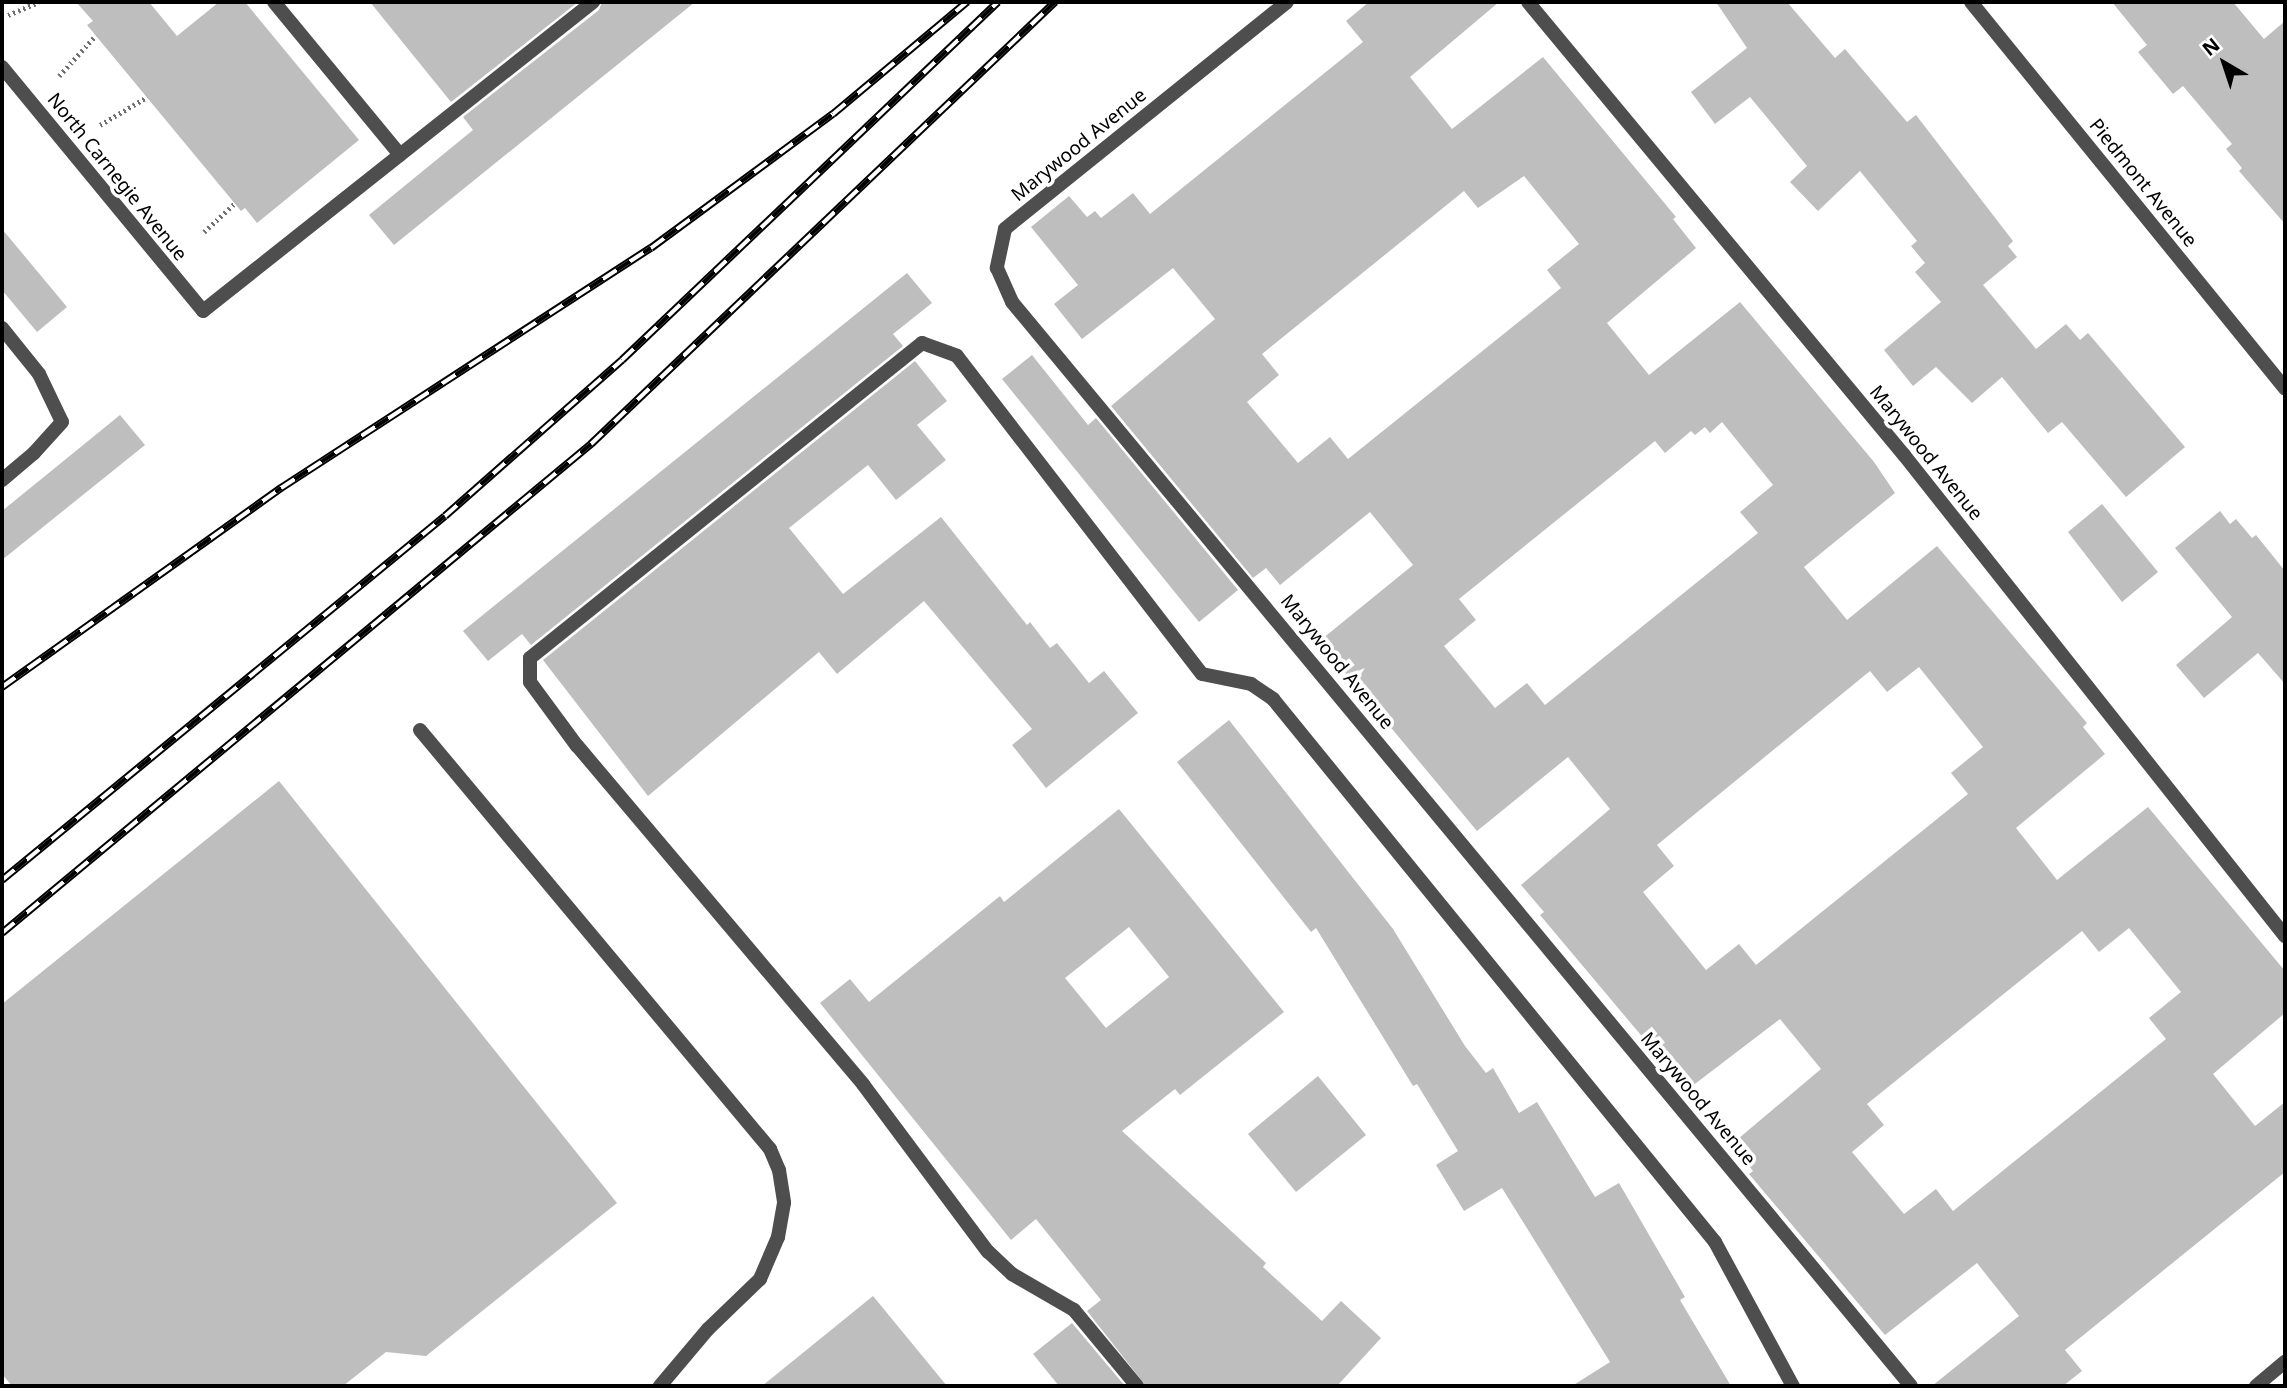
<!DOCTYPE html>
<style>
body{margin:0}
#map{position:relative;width:2287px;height:1388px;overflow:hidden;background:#fff;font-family:"Noto Sans",sans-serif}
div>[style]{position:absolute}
.building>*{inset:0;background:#bebebe}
.path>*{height:4.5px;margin-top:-2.25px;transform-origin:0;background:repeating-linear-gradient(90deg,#707070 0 2px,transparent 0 5.5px)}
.lane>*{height:14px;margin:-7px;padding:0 7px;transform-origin:7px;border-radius:7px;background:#4e4e4e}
.street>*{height:14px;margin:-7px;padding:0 7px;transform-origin:7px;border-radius:7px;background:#4e4e4e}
.rail>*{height:8px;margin-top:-4px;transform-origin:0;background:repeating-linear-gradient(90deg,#fff 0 16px,#000 0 32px);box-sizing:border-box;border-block:2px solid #000}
span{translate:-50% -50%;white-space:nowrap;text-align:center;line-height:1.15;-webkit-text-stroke:7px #fff;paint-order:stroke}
.street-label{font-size:19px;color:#000}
.frame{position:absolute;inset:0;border:4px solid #000;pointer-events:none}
.north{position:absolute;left:2189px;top:28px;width:70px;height:70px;-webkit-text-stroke:5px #fff;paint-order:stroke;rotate:321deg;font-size:19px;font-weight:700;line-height:28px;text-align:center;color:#000}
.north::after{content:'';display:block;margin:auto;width:24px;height:32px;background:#000;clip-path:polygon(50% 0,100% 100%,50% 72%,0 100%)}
</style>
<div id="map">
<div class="building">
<div style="clip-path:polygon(76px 2px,149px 2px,177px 36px,219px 2px,245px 2px,359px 140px,257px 223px,245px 208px,241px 211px,87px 25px,93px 21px)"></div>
<div style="clip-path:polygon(370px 2px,578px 2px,451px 102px)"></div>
<div style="clip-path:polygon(602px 2px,695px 2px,394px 245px,369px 215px,473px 130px,463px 117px,599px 10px)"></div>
<div style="clip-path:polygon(evenodd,1369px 2px,1499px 2px,1410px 77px,1452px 129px,1543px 57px,1676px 217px,1673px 219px,1696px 248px,1607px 323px,1649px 375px,1740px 302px,1874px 462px,1895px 493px,1804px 567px,1847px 620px,1937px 546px,2087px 723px,2083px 727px,2105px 754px,2016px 828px,2057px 880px,2148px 807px,2285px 971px,2285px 1013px,2213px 1074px,2255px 1126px,2285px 1102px,2285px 1172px,2065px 1350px,2082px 1371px,2063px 1386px,1932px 1386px,2019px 1316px,1977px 1263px,1885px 1335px,1749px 1174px,1753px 1171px,1732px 1144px,1821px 1069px,1780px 1019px,1687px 1090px,1540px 915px,1544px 912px,1521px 885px,1610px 809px,1568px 757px,1477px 831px,1343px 670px,1346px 668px,1322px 639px,1413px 565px,1370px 512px,1280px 585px,1266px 568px,1253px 578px,1111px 406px,1215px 319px,1173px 268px,1082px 339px,1054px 304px,1078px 285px,1031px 227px,1069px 196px,1087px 217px,1095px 211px,1101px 218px,1133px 193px,1150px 214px,1363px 42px,1346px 21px,1369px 2px,1524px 176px,1579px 244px,1547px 270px,1561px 288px,1348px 459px,1330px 437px,1298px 463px,1247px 402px,1279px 375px,1262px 354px,1464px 191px,1478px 208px,1524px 176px,1369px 2px,1722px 422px,1773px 485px,1740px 512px,1758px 533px,1545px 705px,1527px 683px,1495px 708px,1444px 646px,1476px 620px,1459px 599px,1655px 441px,1665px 453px,1691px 431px,1695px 435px,1705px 427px,1710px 433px,1722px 422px,1369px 2px,1919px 667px,1983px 747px,1951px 773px,1968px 794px,1756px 965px,1739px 944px,1706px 970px,1643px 892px,1674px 866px,1657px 845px,1870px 671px,1887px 692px,1919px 667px,1369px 2px,2129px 928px,2181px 992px,2149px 1018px,2166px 1039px,1953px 1211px,1936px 1189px,1904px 1214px,1852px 1152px,1884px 1125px,1867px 1104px,2082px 931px,2099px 952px,2129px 928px)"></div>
<div style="clip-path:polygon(1716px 2px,1787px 2px,1835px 58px,1845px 49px,1907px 122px,1916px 115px,2013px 241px,2008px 246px,2017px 257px,1983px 285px,2036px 349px,2066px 324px,2080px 340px,2088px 333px,2185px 447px,2126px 497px,2062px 422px,2048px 433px,2002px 377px,1972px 403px,1936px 367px,1913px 386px,1884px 350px,1941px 302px,1915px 272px,1925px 263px,1911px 246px,1917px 241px,1860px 171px,1818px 211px,1790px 182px,1807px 166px,1750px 97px,1715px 124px,1691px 92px,1747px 48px)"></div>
<div style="clip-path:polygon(2112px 2px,2233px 2px,2264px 39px,2285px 21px,2285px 224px,2239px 171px,2242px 168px,2226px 149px,2232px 144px,2183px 86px,2173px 94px,2138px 52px,2147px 45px)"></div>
<div style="clip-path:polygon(2px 229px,67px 307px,37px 332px,2px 290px)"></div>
<div style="clip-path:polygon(907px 273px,932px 303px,893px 334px,903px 346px,531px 645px,522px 634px,488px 661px,463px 631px)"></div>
<div style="clip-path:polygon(1032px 355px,1088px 425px,1096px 418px,1238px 590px,1199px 622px,1002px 379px)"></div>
<div style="clip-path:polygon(915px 361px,947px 401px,917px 425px,946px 460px,896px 500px,868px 465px,789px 528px,843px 594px,941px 517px,1027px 625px,1030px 622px,1050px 648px,1057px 643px,1089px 683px,1104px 671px,1138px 713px,1046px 788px,1012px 745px,1032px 729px,924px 601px,837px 674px,819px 652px,648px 796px,543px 660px)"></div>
<div style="clip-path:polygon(120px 415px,145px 445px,2px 560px,2px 511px)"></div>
<div style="clip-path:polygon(2102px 504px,2158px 572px,2122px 602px,2068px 532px)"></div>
<div style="clip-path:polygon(2220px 511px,2230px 524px,2236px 519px,2252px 538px,2256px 535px,2285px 571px,2285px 684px,2258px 653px,2204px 698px,2176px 665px,2232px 617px,2175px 548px)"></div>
<div style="clip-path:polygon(1229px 720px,1393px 929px,1465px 1046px,1486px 1073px,1493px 1068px,1519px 1113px,1537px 1102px,1595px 1197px,1619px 1183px,1685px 1297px,1680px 1300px,1731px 1386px,1572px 1386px,1610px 1362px,1502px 1188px,1464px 1211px,1436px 1165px,1458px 1151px,1417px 1084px,1413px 1086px,1316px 928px,1311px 932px,1177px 762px)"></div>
<div style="clip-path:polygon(279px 781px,617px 1203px,426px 1356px,386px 1352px,343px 1386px,12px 1386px,2px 1374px,2px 1004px)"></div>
<div style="clip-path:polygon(evenodd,1119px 809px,1284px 1012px,1180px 1095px,1175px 1089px,1122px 1131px,1266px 1263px,1263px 1267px,1322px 1321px,1341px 1301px,1381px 1338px,1337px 1386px,1146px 1386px,1087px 1311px,1101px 1300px,1036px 1219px,1011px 1240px,820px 1003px,850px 979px,869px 1002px,1000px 896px,1004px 902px,1119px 809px,1129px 927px,1169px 977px,1106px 1028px,1065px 978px,1129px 927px)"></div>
<div style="clip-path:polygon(1318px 1076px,1366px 1135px,1296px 1192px,1248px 1134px)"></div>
<div style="clip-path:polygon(873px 1296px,947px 1386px,762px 1386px)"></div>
<div style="clip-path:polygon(1072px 1323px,1125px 1386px,1059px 1386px,1033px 1354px)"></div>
</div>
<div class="path">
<div style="left:8px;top:15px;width:33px;rotate:-23deg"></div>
<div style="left:59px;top:76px;width:55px;rotate:-47.9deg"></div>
<div style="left:100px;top:125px;width:55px;rotate:-30.8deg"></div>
<div style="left:204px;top:232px;width:42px;rotate:-43.1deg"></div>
</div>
<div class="lane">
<div style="left:274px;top:2px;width:198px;rotate:50.5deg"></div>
<div style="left:203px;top:311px;width:498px;rotate:-38.4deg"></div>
<div style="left:2px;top:328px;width:59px;rotate:51.2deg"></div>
<div style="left:39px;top:374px;width:53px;rotate:64.4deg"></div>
<div style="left:62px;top:422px;width:42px;rotate:132.1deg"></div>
<div style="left:34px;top:453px;width:42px;rotate:139.8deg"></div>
<div style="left:420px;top:730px;width:546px;rotate:50.13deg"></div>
<div style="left:770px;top:1149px;width:23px;rotate:67deg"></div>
<div style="left:779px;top:1170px;width:33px;rotate:81deg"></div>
<div style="left:784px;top:1203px;width:35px;rotate:100deg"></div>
<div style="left:778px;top:1237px;width:46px;rotate:113.2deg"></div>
<div style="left:760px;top:1279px;width:72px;rotate:136.1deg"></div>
<div style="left:708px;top:1329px;width:75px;rotate:130.1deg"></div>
<div style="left:1137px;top:1386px;width:99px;rotate:-129.7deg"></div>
<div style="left:1074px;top:1310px;width:72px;rotate:-149.9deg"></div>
<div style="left:1012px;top:1274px;width:33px;rotate:-137deg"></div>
<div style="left:988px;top:1252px;width:209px;rotate:-126.7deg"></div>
<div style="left:863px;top:1084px;width:443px;rotate:-130.2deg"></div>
<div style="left:577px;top:746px;width:79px;rotate:-126.3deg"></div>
<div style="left:530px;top:682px;width:24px;rotate:-90deg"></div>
<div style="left:530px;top:658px;width:503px;rotate:-38.78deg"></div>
<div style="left:922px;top:343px;width:37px;rotate:20deg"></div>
<div style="left:957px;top:356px;width:401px;rotate:52.4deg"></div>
<div style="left:1202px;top:674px;width:50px;rotate:11.5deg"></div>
<div style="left:1251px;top:684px;width:27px;rotate:34deg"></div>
<div style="left:1273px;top:699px;width:700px;rotate:50.85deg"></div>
<div style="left:1715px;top:1242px;width:164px;rotate:61.6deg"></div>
</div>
<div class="street">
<div style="left:1287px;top:2px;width:362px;rotate:141.2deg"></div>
<div style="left:1005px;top:229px;width:40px;rotate:102deg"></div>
<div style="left:997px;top:268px;width:37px;rotate:66deg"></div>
<div style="left:1012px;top:302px;width:1408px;rotate:50.33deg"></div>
<div style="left:1528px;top:2px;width:589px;rotate:50.31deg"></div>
<div style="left:1904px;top:455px;width:614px;rotate:51.62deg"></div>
<div style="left:1971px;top:2px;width:498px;rotate:50.9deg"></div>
<div style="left:2px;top:67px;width:316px;rotate:50.5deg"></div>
<div style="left:2256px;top:1386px;width:38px;rotate:-40deg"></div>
</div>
<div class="rail">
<div style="left:2px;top:687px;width:343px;rotate:-35.5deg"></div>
<div style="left:281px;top:488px;width:441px;rotate:-33deg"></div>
<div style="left:651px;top:248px;width:226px;rotate:-36.4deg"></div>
<div style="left:833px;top:114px;width:175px;rotate:-39.9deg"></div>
<div style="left:2px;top:880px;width:573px;rotate:-39.41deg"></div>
<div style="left:445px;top:516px;width:236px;rotate:-41.4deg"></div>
<div style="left:622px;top:360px;width:519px;rotate:-43.6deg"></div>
<div style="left:2px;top:933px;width:766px;rotate:-39.7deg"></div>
<div style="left:591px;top:444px;width:641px;rotate:-43.61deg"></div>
</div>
<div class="street-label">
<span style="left:1079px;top:145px;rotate:-39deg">Marywood Avenue</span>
<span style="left:117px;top:177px;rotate:51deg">North Carnegie Avenue</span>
<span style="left:2143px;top:183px;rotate:51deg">Piedmont Avenue</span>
<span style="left:1926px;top:453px;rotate:51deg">Marywood Avenue</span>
<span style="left:1337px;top:662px;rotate:51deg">Marywood Avenue</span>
<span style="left:1698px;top:1099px;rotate:50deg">Marywood Avenue</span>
</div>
<div class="frame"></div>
<div class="north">N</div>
</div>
